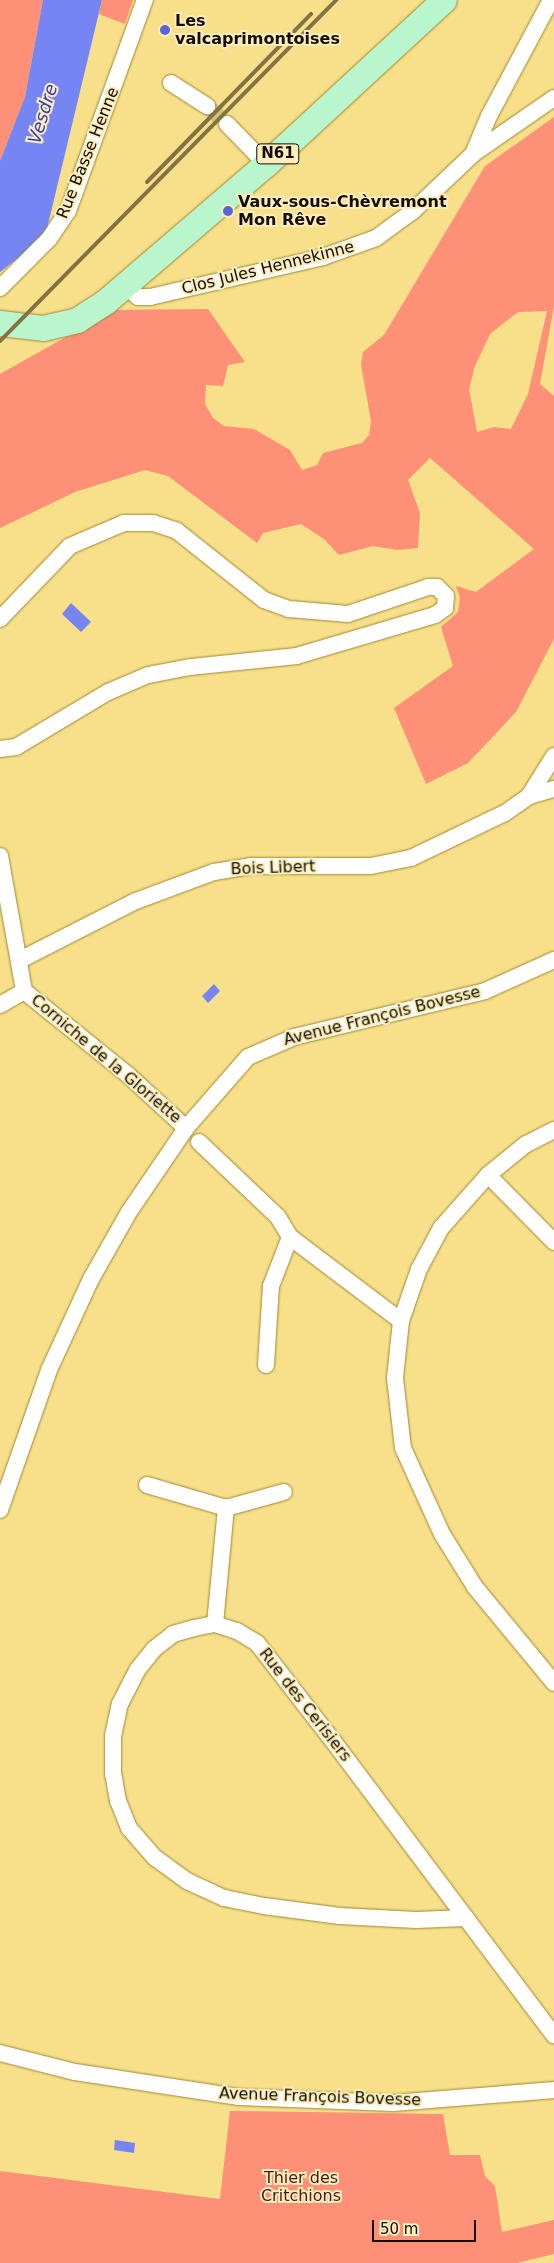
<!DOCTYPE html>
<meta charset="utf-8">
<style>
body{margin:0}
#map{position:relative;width:554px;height:2263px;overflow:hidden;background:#f8df8a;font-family:"DejaVu Sans",sans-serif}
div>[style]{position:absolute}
.green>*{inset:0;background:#fd9076}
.water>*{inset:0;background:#7586f4}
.street-tunnel>*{height:16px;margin-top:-8px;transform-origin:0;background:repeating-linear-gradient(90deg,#d6c075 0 16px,transparent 0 24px)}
.roads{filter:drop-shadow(0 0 1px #a08831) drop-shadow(0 0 1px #a08831)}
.street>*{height:16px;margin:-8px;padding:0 8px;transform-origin:8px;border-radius:8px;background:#fff}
.primary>*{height:25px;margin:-12.5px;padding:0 12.5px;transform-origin:12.5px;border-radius:12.5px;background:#b9f6ce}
.rail>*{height:4px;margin:-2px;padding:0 2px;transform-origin:2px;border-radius:2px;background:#837343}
.dots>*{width:14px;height:14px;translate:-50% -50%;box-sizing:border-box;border:2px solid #fbedbc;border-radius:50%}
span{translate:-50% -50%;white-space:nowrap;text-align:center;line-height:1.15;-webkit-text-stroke:4px #fbedbc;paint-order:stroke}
.shield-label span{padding:1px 4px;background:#fbedbc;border:1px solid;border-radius:4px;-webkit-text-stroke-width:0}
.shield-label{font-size:15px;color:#140d00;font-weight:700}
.poi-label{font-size:16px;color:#140d00;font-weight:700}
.left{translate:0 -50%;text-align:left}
.street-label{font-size:16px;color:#140d00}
.park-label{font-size:16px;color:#48180d}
.water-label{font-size:18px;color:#383ab8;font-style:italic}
.scale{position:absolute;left:372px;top:2220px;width:104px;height:22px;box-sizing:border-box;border:2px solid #140d00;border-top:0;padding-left:6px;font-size:15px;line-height:18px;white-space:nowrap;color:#140d00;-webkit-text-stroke:4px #fbedbc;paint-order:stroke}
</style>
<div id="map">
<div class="green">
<div style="clip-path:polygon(0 0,43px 0,25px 97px,0 161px)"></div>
<div style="clip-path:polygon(102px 0,133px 0,125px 24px,99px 14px)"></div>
<div style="clip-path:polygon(evenodd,554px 117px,554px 306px,540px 384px,554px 396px,554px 639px,516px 712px,468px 763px,426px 784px,394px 708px,453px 666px,441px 627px,458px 612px,460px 598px,456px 586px,476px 592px,534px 549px,430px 458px,408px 480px,420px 513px,418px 548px,397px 550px,373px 546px,339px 555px,324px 539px,301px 524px,263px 533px,257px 543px,168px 476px,145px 470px,75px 492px,0 528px,0 374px,114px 310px,208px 309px,245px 362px,228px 365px,223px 386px,206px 385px,205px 404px,213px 418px,224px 426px,254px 429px,290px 450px,302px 470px,317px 465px,323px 453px,362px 443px,369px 435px,371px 421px,361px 365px,363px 352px,384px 335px,485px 166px,554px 117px,547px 311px,528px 394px,511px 429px,494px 427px,477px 432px,469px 389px,475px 366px,490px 334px,518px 312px,547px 311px)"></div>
<div style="clip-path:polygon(230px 2111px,443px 2114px,450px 2155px,480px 2155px,485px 2176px,495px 2186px,502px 2232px,554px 2220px,554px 2254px,517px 2263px,0 2263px,0 2171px,220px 2199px)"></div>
</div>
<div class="water">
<div style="clip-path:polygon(43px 0,102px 0,45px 237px,0 272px,0 161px,25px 97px)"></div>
<div style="clip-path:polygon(71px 603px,91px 622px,81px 632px,62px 614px)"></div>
<div style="clip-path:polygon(214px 984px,220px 991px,208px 1003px,202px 996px)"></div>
<div style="clip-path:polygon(115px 2140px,135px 2143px,134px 2153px,114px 2150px)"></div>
</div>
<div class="street-tunnel">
<div style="left:207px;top:106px;width:27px;rotate:42deg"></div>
</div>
<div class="roads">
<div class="street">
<div style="left:171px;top:83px;width:43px;rotate:32.6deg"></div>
<div style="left:227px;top:124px;width:56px;rotate:45.7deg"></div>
<div style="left:473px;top:154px;width:41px;rotate:-67.2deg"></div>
<div style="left:489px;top:116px;width:132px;rotate:-61.9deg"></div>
<div style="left:125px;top:286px;width:17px;rotate:40deg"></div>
<div style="left:138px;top:297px;width:12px"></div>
<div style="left:150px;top:297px;width:178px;rotate:-13deg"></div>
<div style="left:323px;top:257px;width:56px;rotate:-19.7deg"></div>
<div style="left:376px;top:238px;width:46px;rotate:-36.1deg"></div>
<div style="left:413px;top:211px;width:83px;rotate:-43.5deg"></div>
<div style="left:473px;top:154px;width:98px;rotate:-34.7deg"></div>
<div style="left:0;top:288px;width:69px;rotate:-45deg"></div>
<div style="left:49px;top:239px;width:34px;rotate:-56deg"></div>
<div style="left:68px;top:211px;width:225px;rotate:-70deg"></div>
<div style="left:0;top:619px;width:101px;rotate:-46.2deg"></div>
<div style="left:70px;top:546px;width:59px;rotate:-23.1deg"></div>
<div style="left:124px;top:523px;width:29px"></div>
<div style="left:153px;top:523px;width:25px;rotate:18deg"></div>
<div style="left:177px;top:531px;width:111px;rotate:38.4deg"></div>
<div style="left:264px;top:600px;width:27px;rotate:20deg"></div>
<div style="left:289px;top:609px;width:59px;rotate:4.8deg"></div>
<div style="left:348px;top:614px;width:84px;rotate:-18.6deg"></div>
<div style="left:428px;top:587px;width:9px"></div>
<div style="left:437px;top:587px;width:13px;rotate:45deg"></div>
<div style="left:446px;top:596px;width:12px;rotate:95deg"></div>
<div style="left:445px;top:608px;width:12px;rotate:145deg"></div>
<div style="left:435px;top:615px;width:144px;rotate:163.5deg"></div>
<div style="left:297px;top:656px;width:108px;rotate:174.1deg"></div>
<div style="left:190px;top:667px;width:43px;rotate:169.2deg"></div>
<div style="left:148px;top:675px;width:43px;rotate:157deg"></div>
<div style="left:108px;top:692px;width:107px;rotate:149.1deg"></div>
<div style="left:16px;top:747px;width:16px;rotate:173deg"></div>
<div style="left:529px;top:796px;width:47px;rotate:-58deg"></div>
<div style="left:0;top:856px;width:137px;rotate:79.9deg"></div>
<div style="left:24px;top:991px;width:132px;rotate:38.9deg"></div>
<div style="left:127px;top:1074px;width:80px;rotate:42.5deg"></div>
<div style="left:20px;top:960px;width:130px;rotate:-27deg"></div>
<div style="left:136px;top:901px;width:83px;rotate:-20.4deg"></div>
<div style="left:214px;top:872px;width:37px;rotate:-9deg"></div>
<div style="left:251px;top:866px;width:120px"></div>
<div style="left:371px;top:866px;width:41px;rotate:-11.3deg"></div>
<div style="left:411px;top:858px;width:104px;rotate:-25.6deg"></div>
<div style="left:505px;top:813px;width:29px;rotate:-35deg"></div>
<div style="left:529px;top:796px;width:26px;rotate:-16deg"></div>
<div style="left:0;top:1005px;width:28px;rotate:-30deg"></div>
<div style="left:554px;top:1130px;width:31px;rotate:153deg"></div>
<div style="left:526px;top:1144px;width:49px;rotate:140.8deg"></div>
<div style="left:488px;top:1175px;width:71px;rotate:131.6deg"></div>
<div style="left:441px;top:1228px;width:47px;rotate:118.2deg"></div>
<div style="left:419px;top:1269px;width:55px;rotate:109.1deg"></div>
<div style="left:401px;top:1321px;width:57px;rotate:96deg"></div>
<div style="left:395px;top:1378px;width:70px;rotate:83.5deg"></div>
<div style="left:403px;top:1448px;width:94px;rotate:65.6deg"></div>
<div style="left:442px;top:1534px;width:62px;rotate:58.1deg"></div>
<div style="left:475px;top:1587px;width:124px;rotate:50.5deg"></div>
<div style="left:199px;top:1142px;width:109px;rotate:43.5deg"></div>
<div style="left:278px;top:1217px;width:23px;rotate:59deg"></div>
<div style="left:488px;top:1175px;width:94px;rotate:45.4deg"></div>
<div style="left:266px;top:1365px;width:79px;rotate:-86.4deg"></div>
<div style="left:271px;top:1286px;width:53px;rotate:-68.8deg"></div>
<div style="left:290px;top:1237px;width:139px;rotate:37.1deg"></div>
<div style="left:147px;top:1485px;width:82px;rotate:16.2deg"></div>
<div style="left:226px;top:1508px;width:60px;rotate:-15.4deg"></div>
<div style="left:0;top:1510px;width:148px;rotate:-70.7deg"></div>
<div style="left:49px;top:1370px;width:100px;rotate:-65.2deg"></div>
<div style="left:91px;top:1279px;width:77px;rotate:-60.4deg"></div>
<div style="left:129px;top:1212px;width:102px;rotate:-55.8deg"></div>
<div style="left:186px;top:1128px;width:94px;rotate:-48.9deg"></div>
<div style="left:248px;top:1057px;width:50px;rotate:-23.5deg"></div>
<div style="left:294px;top:1037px;width:196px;rotate:-13.5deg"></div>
<div style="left:485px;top:991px;width:76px;rotate:-24.2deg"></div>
<div style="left:215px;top:1624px;width:117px;rotate:-84.6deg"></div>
<div style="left:466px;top:1918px;width:50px;rotate:177.7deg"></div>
<div style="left:416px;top:1920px;width:76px;rotate:-177deg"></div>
<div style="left:340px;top:1916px;width:77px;rotate:-172.5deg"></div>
<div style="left:264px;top:1906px;width:41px;rotate:-168.7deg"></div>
<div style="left:224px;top:1898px;width:41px;rotate:-155.3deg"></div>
<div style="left:187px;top:1881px;width:39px;rotate:-144deg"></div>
<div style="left:155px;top:1858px;width:40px;rotate:-131deg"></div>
<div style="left:129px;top:1828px;width:29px;rotate:-112deg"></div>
<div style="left:118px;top:1801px;width:27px;rotate:-100deg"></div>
<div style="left:113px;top:1774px;width:38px;rotate:-90deg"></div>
<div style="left:113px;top:1736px;width:33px;rotate:-78deg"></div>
<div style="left:120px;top:1704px;width:39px;rotate:-63deg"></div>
<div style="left:138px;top:1669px;width:26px;rotate:-51deg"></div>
<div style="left:154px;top:1649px;width:24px;rotate:-38deg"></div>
<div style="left:173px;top:1634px;width:22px;rotate:-16deg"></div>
<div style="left:194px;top:1628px;width:21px;rotate:-11deg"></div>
<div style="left:215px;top:1624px;width:23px;rotate:18deg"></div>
<div style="left:237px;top:1631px;width:23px;rotate:31deg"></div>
<div style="left:257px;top:1643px;width:124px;rotate:52.2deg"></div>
<div style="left:333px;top:1741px;width:368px;rotate:53.1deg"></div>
<div style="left:0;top:2053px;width:77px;rotate:14.2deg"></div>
<div style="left:75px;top:2072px;width:166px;rotate:8.7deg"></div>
<div style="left:239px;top:2097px;width:154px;rotate:2.2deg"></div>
<div style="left:393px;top:2103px;width:162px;rotate:-4.6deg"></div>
</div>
<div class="primary">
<div style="left:0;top:323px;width:43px;rotate:6.6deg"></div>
<div style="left:43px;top:328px;width:35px;rotate:-13deg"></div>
<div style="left:77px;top:320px;width:35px;rotate:-33deg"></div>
<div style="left:106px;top:301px;width:211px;rotate:-40.6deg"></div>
<div style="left:266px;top:164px;width:242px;rotate:-42.7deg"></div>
</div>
</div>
<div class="rail">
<div style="left:147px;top:182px;width:235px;rotate:-45.7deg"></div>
<div style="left:0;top:341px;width:479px;rotate:-45.4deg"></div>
</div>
<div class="dots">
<div style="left:165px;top:30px;background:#5765db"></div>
<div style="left:228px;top:211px;background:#5765db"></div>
</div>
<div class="shield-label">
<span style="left:278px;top:154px">N61</span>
</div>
<div class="poi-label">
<span class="left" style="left:175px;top:30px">Les<br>valcaprimontoises</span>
<span class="left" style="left:238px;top:211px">Vaux-sous-Chèvremont<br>Mon Rêve</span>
</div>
<div class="street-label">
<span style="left:88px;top:153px;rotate:-68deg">Rue Basse Henne</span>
<span style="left:268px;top:268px;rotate:-14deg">Clos Jules Hennekinne</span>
<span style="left:273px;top:868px;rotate:-2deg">Bois Libert</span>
<span style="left:382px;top:1016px;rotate:-14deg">Avenue François Bovesse</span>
<span style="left:106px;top:1059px;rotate:40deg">Corniche de la Gloriette</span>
<span style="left:305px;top:1705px;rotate:52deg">Rue des Cerisiers</span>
<span style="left:320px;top:2097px;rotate:2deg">Avenue François Bovesse</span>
</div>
<div class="park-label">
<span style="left:301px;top:2187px">Thier des<br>Critchions</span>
</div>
<div class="water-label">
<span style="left:43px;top:114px;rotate:-73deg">Vesdre</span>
</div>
<div class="scale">50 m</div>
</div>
